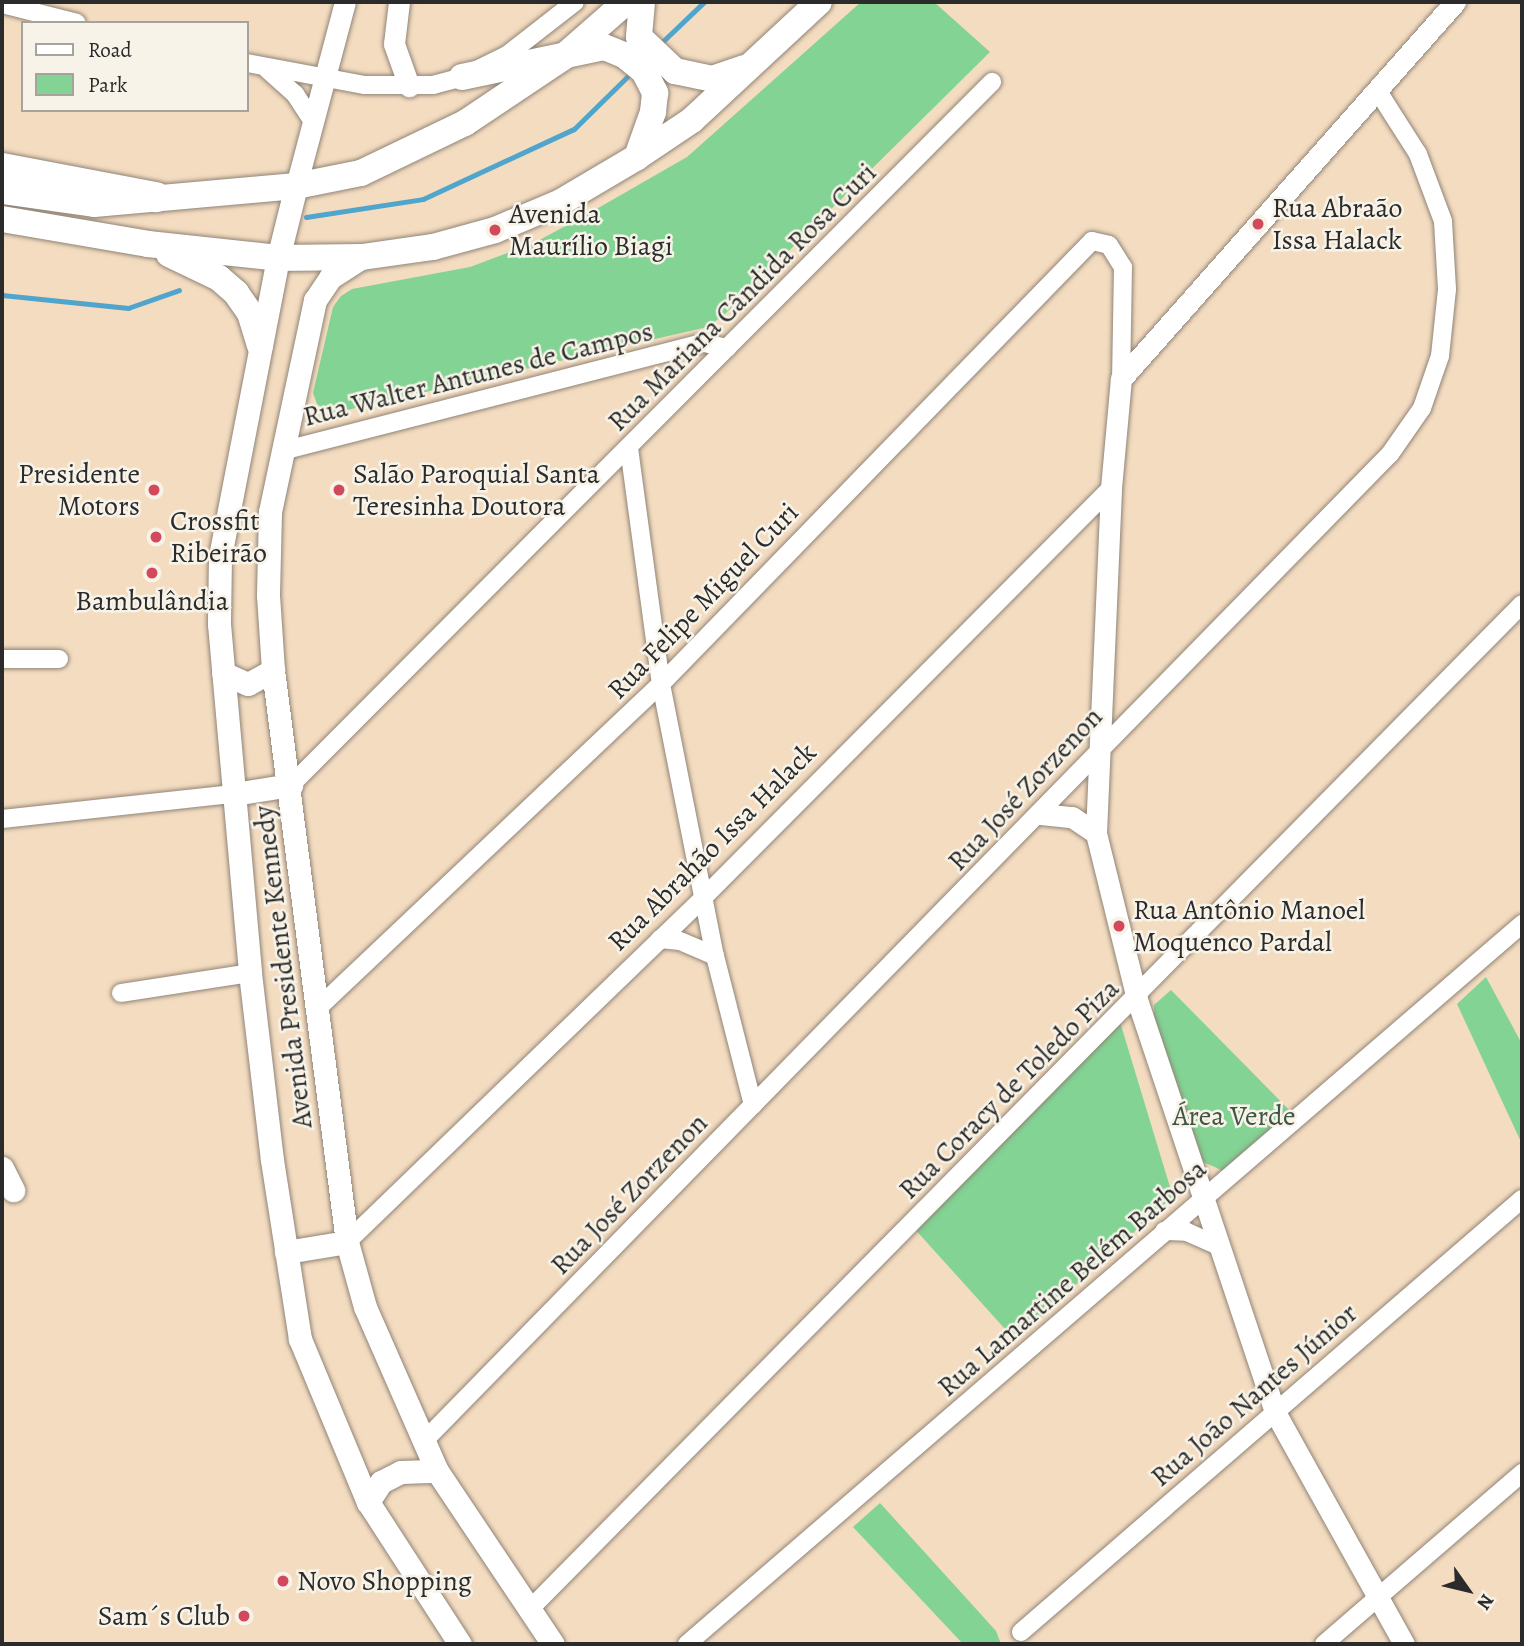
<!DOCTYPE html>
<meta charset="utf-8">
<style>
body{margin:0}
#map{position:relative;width:1524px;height:1646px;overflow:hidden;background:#f4dcc1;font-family:Alegreya,serif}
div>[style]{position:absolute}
.green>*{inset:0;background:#82d394}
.stream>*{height:5px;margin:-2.5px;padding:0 2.5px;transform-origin:2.5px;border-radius:2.5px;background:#50a5cc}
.roads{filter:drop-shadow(0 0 2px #908476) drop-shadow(0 0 2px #908476)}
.minor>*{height:18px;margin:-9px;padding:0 9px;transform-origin:9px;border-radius:9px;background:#fff}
.tertiary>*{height:21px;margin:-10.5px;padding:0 10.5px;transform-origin:10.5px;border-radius:10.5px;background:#fff}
.secondary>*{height:23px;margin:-11.5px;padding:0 11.5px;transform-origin:11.5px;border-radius:11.5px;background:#fff}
.primary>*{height:26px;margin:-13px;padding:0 13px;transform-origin:13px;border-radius:13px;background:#fff}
.motorway>*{height:30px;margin:-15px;padding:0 15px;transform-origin:15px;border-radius:15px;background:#fff}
.dots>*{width:19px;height:19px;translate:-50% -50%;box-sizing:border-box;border:4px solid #f7f3e8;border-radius:50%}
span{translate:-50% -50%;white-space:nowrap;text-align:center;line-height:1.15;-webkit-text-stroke:5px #f7f3e8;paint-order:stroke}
.poi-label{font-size:28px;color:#2b2b2b}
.left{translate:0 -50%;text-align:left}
.right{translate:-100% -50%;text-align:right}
.street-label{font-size:28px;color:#2b2b2b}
.park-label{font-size:28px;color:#415545}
.frame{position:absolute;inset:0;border:4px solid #2b2b2b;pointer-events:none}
.legend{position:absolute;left:21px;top:21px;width:228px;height:91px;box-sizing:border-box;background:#f7f3e8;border:2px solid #a5a39c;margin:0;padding:9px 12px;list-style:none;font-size:21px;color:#2b2b2b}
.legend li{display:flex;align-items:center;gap:14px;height:35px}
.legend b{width:35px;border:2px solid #a5a39c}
.north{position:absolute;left:1433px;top:1555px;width:70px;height:70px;-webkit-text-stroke:5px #f7f3e8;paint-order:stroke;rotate:124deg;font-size:19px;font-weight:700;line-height:28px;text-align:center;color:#2b2b2b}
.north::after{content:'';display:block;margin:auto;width:24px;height:32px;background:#2b2b2b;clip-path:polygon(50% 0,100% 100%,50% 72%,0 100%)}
</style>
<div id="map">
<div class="green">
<div style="clip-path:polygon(861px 2px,934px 2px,990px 52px,724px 315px,707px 327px,330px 414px,317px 404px,313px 393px,333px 307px,341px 296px,352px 289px,470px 267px,534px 243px,593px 211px,687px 157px)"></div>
<div style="clip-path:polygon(1486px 977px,1522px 1044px,1522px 1144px,1457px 1004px)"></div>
<div style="clip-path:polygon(1171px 990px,1297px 1118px,1233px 1175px,1203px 1162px,1154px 1018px,1154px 1005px)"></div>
<div style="clip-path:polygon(1117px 1012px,1173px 1197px,1015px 1340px,912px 1226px)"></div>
<div style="clip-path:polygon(880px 1503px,996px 1631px,1001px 1644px,963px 1644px,853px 1527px)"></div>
</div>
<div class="stream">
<div style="left:660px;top:44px;width:61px;rotate:-43.7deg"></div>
<div style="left:306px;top:217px;width:118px;rotate:-8.7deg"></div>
<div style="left:423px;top:199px;width:166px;rotate:-24.9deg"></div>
<div style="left:574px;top:129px;width:83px;rotate:-44.5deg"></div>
<div style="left:2px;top:295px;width:127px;rotate:5.9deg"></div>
<div style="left:128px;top:308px;width:54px;rotate:-19.4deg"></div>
</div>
<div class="roads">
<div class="minor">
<div style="left:2px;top:4px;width:77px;rotate:14.2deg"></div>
<div style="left:247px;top:63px;width:120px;rotate:10.6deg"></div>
<div style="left:365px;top:85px;width:68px"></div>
<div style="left:433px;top:85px;width:30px;rotate:-15deg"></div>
<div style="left:462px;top:77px;width:50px;rotate:-26.1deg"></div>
<div style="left:507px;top:55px;width:86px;rotate:-37.9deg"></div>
<div style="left:267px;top:69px;width:38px;rotate:42deg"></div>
<div style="left:295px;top:94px;width:33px;rotate:57deg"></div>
<div style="left:629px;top:448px;width:238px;rotate:82.3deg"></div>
<div style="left:661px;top:684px;width:277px;rotate:78.8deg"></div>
<div style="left:715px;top:956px;width:154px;rotate:75.7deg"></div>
<div style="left:282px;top:451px;width:436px;rotate:-14.4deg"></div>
<div style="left:704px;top:343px;width:24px;rotate:12deg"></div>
<div style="left:2px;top:659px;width:57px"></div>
<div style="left:291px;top:785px;width:993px;rotate:-45.08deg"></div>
<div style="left:2px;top:819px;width:233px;rotate:-6.2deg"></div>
<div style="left:660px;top:939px;width:20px;rotate:6deg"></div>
<div style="left:680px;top:941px;width:38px;rotate:23deg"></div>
<div style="left:121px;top:993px;width:131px;rotate:-8.8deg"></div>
<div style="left:318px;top:1008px;width:472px;rotate:-43.4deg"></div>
<div style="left:661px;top:684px;width:618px;rotate:-45.79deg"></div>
<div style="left:1092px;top:241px;width:17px;rotate:13deg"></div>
<div style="left:1109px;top:245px;width:26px;rotate:58deg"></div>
<div style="left:1123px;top:267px;width:112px;rotate:91deg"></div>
<div style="left:1164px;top:1231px;width:23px;rotate:2deg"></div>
<div style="left:1187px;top:1232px;width:36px;rotate:24deg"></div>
<div style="left:347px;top:1242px;width:496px;rotate:-44deg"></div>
<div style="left:704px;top:897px;width:577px;rotate:-45.14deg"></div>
<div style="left:423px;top:1442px;width:1382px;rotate:-45.62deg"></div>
<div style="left:1390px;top:454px;width:56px;rotate:-55.2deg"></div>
<div style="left:1422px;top:408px;width:55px;rotate:-70.9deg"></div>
<div style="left:1440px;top:356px;width:67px;rotate:-84deg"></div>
<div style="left:1447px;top:289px;width:68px;rotate:-93.4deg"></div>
<div style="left:1443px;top:221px;width:72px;rotate:-110.5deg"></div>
<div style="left:1418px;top:154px;width:76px;rotate:-122.6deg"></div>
<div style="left:530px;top:1609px;width:1412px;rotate:-45.37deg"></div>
<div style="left:1021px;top:1632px;width:662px;rotate:-40.84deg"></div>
<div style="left:687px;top:1644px;width:1103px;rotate:-40.77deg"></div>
<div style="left:1324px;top:1644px;width:262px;rotate:-40.8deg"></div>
</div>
<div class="tertiary">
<div style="left:399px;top:2px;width:42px;rotate:96.8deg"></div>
<div style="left:394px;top:44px;width:45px;rotate:70.3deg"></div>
<div style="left:296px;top:186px;width:190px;rotate:-75.1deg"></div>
<div style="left:1041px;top:814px;width:31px;rotate:6deg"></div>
<div style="left:1072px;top:817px;width:29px;rotate:34deg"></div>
<div style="left:1404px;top:1644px;width:265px;rotate:-119.1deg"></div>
<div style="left:1275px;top:1412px;width:435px;rotate:-108.5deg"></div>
<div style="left:1137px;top:999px;width:171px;rotate:-103.9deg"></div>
<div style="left:1096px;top:833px;width:345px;rotate:-87.5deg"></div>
<div style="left:1111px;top:488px;width:109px;rotate:-84.8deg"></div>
<div style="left:1121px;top:379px;width:504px;rotate:-48.46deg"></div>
</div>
<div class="secondary">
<div style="left:296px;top:186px;width:74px;rotate:104deg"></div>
<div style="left:278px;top:258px;width:305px;rotate:101deg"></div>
<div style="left:220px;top:557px;width:67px;rotate:90.9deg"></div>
<div style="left:219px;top:624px;width:350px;rotate:84.9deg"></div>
<div style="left:250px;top:973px;width:188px;rotate:83.3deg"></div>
<div style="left:272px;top:1160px;width:181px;rotate:81.1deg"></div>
<div style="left:300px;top:1339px;width:177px;rotate:67.4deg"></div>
<div style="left:368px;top:1502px;width:169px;rotate:57.1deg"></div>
<div style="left:362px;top:257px;width:38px;rotate:147deg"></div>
<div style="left:330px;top:278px;width:27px;rotate:124deg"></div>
<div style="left:315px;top:300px;width:217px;rotate:102deg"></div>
<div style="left:270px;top:512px;width:83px;rotate:91.4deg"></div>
<div style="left:268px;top:595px;width:75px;rotate:86.2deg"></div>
<div style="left:273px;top:670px;width:577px;rotate:82.63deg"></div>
<div style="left:347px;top:1242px;width:67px;rotate:74.5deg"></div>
<div style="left:365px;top:1307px;width:179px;rotate:66.3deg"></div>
<div style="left:437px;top:1471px;width:208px;rotate:56.2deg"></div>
<div style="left:223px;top:673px;width:27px;rotate:24deg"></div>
<div style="left:248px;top:684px;width:29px;rotate:-29deg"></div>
<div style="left:234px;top:794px;width:58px;rotate:-9deg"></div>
<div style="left:2px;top:1168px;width:25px;rotate:63deg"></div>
<div style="left:286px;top:1252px;width:62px;rotate:-9.3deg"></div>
<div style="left:368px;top:1502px;width:24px;rotate:-57deg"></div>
<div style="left:381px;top:1482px;width:22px;rotate:-27deg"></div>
<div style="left:401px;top:1472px;width:36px;rotate:-2deg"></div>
</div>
<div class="primary">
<div style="left:642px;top:2px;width:35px;rotate:95deg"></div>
<div style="left:639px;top:37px;width:50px;rotate:43.4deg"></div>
<div style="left:675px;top:71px;width:38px;rotate:12deg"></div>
<div style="left:712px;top:79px;width:34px;rotate:-19deg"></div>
<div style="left:462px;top:77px;width:145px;rotate:-11.9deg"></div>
<div style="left:604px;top:47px;width:22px;rotate:22deg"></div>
<div style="left:624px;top:55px;width:26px;rotate:39deg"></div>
<div style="left:644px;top:71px;width:25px;rotate:63deg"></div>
<div style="left:655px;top:93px;width:19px;rotate:96deg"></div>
<div style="left:653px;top:112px;width:48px;rotate:109.6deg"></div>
<div style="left:2px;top:191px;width:93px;rotate:8deg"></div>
<div style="left:94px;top:204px;width:203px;rotate:-5.1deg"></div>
<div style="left:296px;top:186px;width:66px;rotate:-11.3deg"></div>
<div style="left:361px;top:173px;width:115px;rotate:-25.7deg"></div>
<div style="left:465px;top:123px;width:117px;rotate:-33.8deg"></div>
<div style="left:562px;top:58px;width:85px;rotate:-41.2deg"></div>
<div style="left:2px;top:219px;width:148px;rotate:9.7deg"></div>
<div style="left:148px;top:244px;width:131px;rotate:6.1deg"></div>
<div style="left:278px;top:258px;width:84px;rotate:-0.7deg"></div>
<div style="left:362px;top:257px;width:72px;rotate:-8deg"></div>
<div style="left:433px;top:247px;width:64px;rotate:-15.3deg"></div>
<div style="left:495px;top:230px;width:72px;rotate:-23deg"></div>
<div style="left:561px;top:202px;width:88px;rotate:-30.6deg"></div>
<div style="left:637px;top:157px;width:66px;rotate:-33.9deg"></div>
<div style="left:692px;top:120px;width:173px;rotate:-42.9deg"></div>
<div style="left:169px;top:254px;width:55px;rotate:25.6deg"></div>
<div style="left:219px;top:278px;width:23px;rotate:41deg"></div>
<div style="left:236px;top:293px;width:24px;rotate:55deg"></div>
<div style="left:250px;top:313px;width:34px;rotate:73deg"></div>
</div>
<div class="motorway">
<div style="left:2px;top:168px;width:157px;rotate:10.7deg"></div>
</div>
</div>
<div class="dots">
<div style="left:1258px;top:224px;background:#d1495b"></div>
<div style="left:495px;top:230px;background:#d1495b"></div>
<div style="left:154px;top:490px;background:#d1495b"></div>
<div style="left:339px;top:490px;background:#d1495b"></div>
<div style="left:156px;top:537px;background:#d1495b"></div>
<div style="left:152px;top:573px;background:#d1495b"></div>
<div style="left:1119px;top:926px;background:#d1495b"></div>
<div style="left:283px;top:1581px;background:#d1495b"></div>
<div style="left:244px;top:1616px;background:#d1495b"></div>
</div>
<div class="poi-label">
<span class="left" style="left:1272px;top:224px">Rua Abraão<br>Issa Halack</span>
<span class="left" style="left:509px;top:230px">Avenida<br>Maurílio Biagi</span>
<span class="right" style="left:140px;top:490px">Presidente<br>Motors</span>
<span class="left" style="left:353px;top:490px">Salão Paroquial Santa<br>Teresinha Doutora</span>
<span class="left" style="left:170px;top:537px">Crossfit<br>Ribeirão</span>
<span style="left:152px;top:601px">Bambulândia</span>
<span class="left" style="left:1133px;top:926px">Rua Antônio Manoel<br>Moquenco Pardal</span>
<span class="left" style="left:297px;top:1581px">Novo Shopping</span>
<span class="right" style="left:230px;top:1616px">Sam´s Club</span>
</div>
<div class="street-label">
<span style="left:742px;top:297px;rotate:-45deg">Rua Mariana Cândida Rosa Curi</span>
<span style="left:478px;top:374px;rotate:-14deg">Rua Walter Antunes de Campos</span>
<span style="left:703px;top:601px;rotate:-46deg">Rua Felipe Miguel Curi</span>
<span style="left:1025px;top:789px;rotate:-47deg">Rua José Zorzenon</span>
<span style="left:712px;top:847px;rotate:-45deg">Rua Abrahão Issa Halack</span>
<span style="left:283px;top:967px;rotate:-97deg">Avenida Presidente Kennedy</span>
<span style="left:1009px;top:1089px;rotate:-45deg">Rua Coracy de Toledo Piza</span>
<span style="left:629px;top:1194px;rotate:-46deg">Rua José Zorzenon</span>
<span style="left:1072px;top:1278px;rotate:-41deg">Rua Lamartine Belém Barbosa</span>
<span style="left:1254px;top:1395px;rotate:-41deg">Rua João Nantes Júnior</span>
</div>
<div class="park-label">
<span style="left:1234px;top:1116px">Área Verde</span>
</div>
<div class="frame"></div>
<ul class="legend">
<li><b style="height:9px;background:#fff"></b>Road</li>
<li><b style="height:19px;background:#82d394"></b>Park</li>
</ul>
<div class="north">N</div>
</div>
